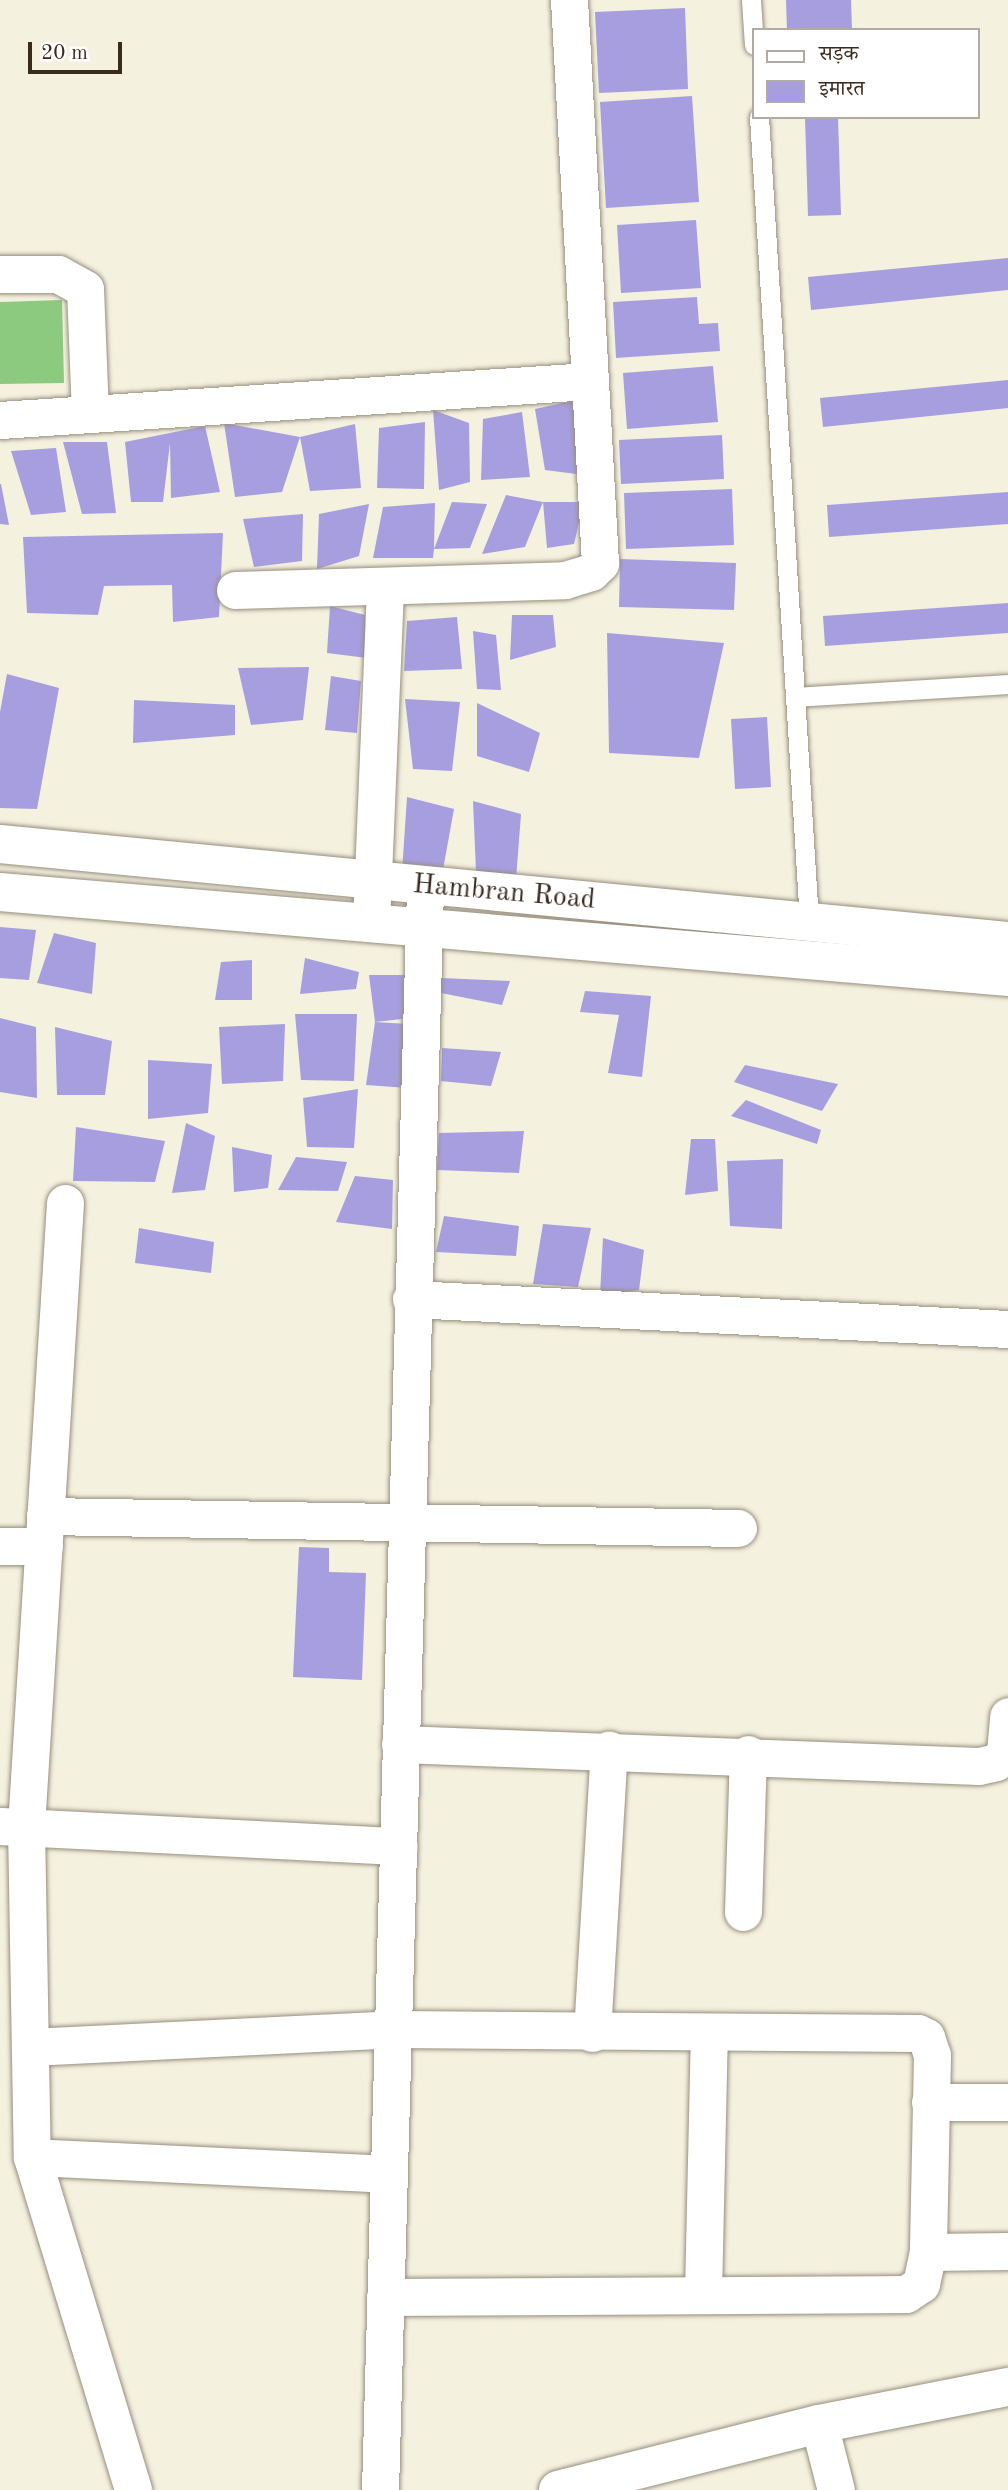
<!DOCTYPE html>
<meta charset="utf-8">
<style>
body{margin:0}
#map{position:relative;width:1008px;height:2490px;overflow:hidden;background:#f4f1df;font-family:"Old Standard TT","Noto Serif Devanagari",serif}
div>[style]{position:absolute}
.green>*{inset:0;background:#8cca80}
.building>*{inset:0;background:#a79ee0}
.roads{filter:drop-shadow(0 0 2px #988e7e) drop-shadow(0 0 2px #988e7e)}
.lane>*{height:19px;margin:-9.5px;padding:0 9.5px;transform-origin:9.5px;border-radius:9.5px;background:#fff}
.street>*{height:37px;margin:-18.5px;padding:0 18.5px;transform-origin:18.5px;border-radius:18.5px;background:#fff}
.secondary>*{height:38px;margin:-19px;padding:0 19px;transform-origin:19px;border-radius:19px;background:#fff}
span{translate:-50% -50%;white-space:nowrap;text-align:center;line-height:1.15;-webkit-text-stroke:5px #fff;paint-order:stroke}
.street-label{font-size:28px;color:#3b2a1e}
.legend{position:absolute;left:752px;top:28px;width:228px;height:91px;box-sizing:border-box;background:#fff;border:2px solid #b1aaa5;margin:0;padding:9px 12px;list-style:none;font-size:21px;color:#3b2a1e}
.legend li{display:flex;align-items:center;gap:14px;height:35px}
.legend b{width:35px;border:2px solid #b1aaa5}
.scale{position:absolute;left:28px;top:42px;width:94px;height:32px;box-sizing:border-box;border:4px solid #3b2a1e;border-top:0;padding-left:9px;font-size:21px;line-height:24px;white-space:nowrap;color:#3b2a1e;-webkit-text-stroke:5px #fff;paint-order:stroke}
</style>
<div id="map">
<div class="green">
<div style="clip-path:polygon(62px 300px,64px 383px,0 384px,0 302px)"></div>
</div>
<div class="building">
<div style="clip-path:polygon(786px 0,851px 0,852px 30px,787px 30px)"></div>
<div style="clip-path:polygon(685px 8px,688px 89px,599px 93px,595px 12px)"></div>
<div style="clip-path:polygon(692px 96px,699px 202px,606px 208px,600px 102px)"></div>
<div style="clip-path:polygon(805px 117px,838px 117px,841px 215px,808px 216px)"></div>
<div style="clip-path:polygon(696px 220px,701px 288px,621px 293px,617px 225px)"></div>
<div style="clip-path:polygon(1008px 258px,1008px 290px,811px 310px,808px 277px)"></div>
<div style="clip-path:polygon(697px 297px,699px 324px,718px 323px,720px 351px,616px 358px,613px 302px)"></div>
<div style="clip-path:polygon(713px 366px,718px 422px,627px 429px,623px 373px)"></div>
<div style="clip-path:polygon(1008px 380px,1008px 408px,823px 427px,820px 398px)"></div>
<div style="clip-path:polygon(576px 400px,584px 475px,545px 470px,535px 409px)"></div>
<div style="clip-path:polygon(433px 410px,469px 423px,470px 482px,439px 490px)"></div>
<div style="clip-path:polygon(522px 412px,530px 477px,481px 480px,483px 419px)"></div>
<div style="clip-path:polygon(425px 422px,424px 489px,377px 488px,379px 428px)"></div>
<div style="clip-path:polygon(224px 423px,300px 437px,282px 492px,235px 497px)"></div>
<div style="clip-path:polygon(355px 424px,361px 488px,310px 491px,300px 437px)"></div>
<div style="clip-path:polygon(205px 426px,220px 492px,171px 498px,170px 443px,163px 502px,131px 502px,125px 442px)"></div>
<div style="clip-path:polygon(722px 435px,724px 479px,621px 484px,619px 440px)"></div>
<div style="clip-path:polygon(63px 442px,107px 442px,116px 513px,82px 514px)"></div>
<div style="clip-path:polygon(56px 448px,66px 512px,31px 515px,11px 451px)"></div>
<div style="clip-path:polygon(0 484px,1px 484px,9px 525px,0 524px)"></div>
<div style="clip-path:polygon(732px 489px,734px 545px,626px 549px,624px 493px)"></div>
<div style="clip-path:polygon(1008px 492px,1008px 524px,829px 537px,827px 505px)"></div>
<div style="clip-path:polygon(506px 495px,543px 502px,584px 502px,574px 544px,547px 548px,543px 502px,525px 547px,482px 554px)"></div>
<div style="clip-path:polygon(452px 502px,487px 504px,470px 548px,434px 549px,433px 558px,373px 558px,383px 507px,435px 503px,434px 549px)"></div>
<div style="clip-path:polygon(369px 504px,359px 556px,317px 569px,319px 514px)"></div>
<div style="clip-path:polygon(303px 514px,302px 561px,254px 567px,243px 519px)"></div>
<div style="clip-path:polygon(223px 533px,219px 617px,173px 622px,172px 585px,104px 586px,98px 615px,27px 613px,23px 537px)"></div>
<div style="clip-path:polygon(620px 559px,736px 563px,734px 610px,619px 607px)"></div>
<div style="clip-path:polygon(1008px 603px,1008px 633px,825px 646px,823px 616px)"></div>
<div style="clip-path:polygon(330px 606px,365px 615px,367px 658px,327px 653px)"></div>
<div style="clip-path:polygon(512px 615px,553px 615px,556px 647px,510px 660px)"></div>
<div style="clip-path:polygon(457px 617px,462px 669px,404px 671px,407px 621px)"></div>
<div style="clip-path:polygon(473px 631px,496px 635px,501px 690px,477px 689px)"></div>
<div style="clip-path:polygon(607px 633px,724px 643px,699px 758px,609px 753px)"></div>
<div style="clip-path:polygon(309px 667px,303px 720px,251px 725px,238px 668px)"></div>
<div style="clip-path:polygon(7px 674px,59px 688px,37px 809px,0 808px,0 712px)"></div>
<div style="clip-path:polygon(331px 676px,361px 681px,357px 733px,325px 730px)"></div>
<div style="clip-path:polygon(405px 699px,460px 702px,452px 771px,413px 769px)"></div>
<div style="clip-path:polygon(134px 700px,235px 705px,235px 735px,133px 743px)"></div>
<div style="clip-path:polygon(477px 703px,540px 733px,529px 772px,477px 756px)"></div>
<div style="clip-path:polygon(767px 717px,771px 787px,735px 789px,731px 719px)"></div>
<div style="clip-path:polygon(407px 797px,454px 809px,442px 875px,402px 872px)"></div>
<div style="clip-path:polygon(473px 801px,521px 814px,516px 879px,476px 872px)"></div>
<div style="clip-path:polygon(0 927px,36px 930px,29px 980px,0 978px)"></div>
<div style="clip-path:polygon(54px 933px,96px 943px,92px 994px,37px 983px)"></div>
<div style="clip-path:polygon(305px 958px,359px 972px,356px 989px,300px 994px)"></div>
<div style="clip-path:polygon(252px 960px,252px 1000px,215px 1000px,221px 962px)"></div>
<div style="clip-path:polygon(369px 975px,410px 975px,411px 1018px,375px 1022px)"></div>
<div style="clip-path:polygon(441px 978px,510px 981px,502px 1005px,441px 993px)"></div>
<div style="clip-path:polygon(585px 991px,651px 996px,642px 1077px,608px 1073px,619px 1015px,580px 1012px)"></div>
<div style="clip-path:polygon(295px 1014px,357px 1014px,354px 1081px,301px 1080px)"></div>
<div style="clip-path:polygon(0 1018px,36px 1027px,37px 1098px,0 1092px)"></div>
<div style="clip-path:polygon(375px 1022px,408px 1024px,408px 1088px,366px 1085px)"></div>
<div style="clip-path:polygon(285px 1024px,283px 1081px,222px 1084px,219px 1027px)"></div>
<div style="clip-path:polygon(55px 1027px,112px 1041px,105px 1095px,57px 1095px)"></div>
<div style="clip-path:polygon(442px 1048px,501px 1052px,491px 1086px,441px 1081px)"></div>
<div style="clip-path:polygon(148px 1060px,212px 1064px,208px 1113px,148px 1119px)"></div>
<div style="clip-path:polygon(745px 1065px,838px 1084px,822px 1111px,734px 1082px)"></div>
<div style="clip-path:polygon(358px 1089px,354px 1148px,307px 1147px,303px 1098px)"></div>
<div style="clip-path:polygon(746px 1100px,821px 1130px,817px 1144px,731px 1116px)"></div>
<div style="clip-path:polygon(186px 1123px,215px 1136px,205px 1190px,172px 1193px)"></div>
<div style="clip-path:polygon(76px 1127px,165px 1141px,155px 1182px,73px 1181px)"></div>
<div style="clip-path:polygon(524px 1131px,519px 1173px,437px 1170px,439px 1133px)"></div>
<div style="clip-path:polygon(691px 1139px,715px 1139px,718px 1191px,685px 1195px)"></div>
<div style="clip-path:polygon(232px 1147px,272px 1155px,268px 1188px,234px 1192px)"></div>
<div style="clip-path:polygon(296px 1157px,347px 1162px,338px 1191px,278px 1190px)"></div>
<div style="clip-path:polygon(783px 1159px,782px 1229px,730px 1226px,727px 1161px)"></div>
<div style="clip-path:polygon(355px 1176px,393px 1180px,392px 1229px,336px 1222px)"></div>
<div style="clip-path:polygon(444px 1216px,519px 1226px,516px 1256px,436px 1252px)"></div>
<div style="clip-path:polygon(543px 1224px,591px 1228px,578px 1287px,533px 1284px)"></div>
<div style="clip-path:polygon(139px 1228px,214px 1242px,211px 1273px,135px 1263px)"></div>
<div style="clip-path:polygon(603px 1238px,644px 1250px,639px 1290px,600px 1295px)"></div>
<div style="clip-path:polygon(299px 1547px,329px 1548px,329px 1572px,366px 1573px,362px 1680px,293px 1677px)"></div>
</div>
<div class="roads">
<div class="lane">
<div style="left:751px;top:0;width:45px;rotate:86.2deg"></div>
<div style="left:759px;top:117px;width:805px;rotate:86.44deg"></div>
<div style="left:795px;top:697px;width:213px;rotate:-3.5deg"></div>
</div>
<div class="street">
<div style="left:0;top:274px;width:58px"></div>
<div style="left:58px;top:274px;width:31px;rotate:29deg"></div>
<div style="left:85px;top:289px;width:124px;rotate:87.7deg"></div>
<div style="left:0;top:420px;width:590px;rotate:-3.79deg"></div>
<div style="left:235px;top:590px;width:330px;rotate:-1.7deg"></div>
<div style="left:565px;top:580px;width:27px;rotate:-17deg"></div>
<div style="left:591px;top:572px;width:13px;rotate:-45deg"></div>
<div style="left:600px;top:563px;width:564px;rotate:-93.15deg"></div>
<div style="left:371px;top:923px;width:335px;rotate:-87.6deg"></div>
<div style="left:65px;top:1203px;width:624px;rotate:93.58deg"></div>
<div style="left:26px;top:1826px;width:331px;rotate:89deg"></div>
<div style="left:32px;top:2157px;width:348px;rotate:73.1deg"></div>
<div style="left:411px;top:1299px;width:598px;rotate:2.88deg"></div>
<div style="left:45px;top:1516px;width:693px;rotate:0.99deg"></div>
<div style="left:0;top:1546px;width:44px"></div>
<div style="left:400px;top:1744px;width:579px;rotate:2.18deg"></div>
<div style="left:979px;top:1766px;width:17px;rotate:-13deg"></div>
<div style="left:996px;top:1762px;width:13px;rotate:-45deg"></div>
<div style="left:1005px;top:1753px;width:37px;rotate:-85deg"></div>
<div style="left:0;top:1826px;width:399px;rotate:2.9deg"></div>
<div style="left:743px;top:1912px;width:158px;rotate:-88.2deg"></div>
<div style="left:592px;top:2033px;width:284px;rotate:-86.6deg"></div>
<div style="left:30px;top:2047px;width:363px;rotate:-2.8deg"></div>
<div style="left:393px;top:2029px;width:525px;rotate:0.44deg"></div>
<div style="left:918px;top:2033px;width:9px;rotate:27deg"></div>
<div style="left:926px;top:2037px;width:19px;rotate:72deg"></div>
<div style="left:932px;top:2055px;width:197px;rotate:91.2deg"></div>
<div style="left:928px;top:2252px;width:80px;rotate:-0.7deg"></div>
<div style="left:930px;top:2102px;width:78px"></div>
<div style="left:32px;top:2157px;width:357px;rotate:2.7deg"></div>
<div style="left:703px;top:2293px;width:259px;rotate:-88.7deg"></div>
<div style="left:385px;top:2297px;width:521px;rotate:-0.33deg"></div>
<div style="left:906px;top:2294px;width:18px;rotate:-34deg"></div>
<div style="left:921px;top:2284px;width:33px;rotate:-78deg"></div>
<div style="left:819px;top:2424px;width:68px;rotate:75.6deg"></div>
<div style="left:380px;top:2490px;width:1604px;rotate:-88.39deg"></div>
</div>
<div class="secondary">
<div style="left:0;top:844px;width:1013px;rotate:5.5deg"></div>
<div style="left:0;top:892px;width:1012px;rotate:4.82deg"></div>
<div style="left:558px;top:2490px;width:269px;rotate:-14.2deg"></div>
<div style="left:819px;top:2424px;width:193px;rotate:-11.1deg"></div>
</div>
</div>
<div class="street-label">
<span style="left:504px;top:893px;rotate:5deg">Hambran Road</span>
</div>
<ul class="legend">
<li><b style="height:9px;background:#fff"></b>सड़क</li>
<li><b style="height:19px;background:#a79ee0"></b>इमारत</li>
</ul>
<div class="scale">20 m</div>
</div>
